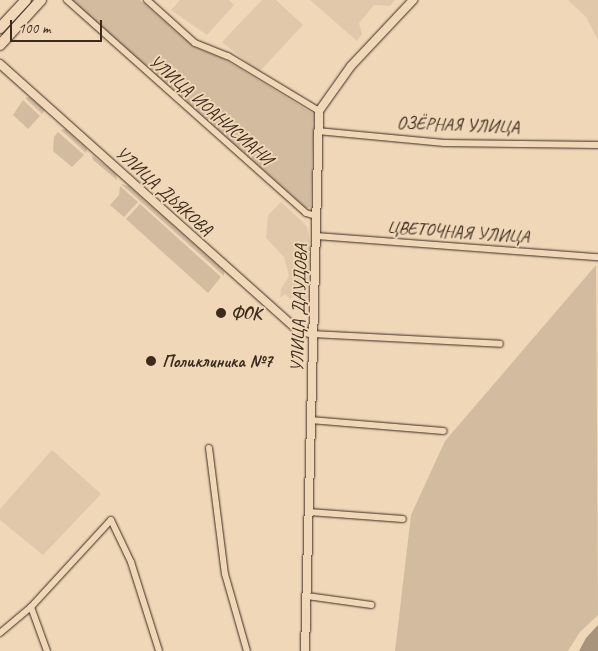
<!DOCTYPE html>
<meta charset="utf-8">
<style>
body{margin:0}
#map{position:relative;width:598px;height:651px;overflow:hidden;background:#f0d7b8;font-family:Caveat,sans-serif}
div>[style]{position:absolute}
.built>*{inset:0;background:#e1c8ab}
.green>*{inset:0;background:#d2bb9f}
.water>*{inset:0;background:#a8937c}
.roads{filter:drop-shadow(0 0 1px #3b2a1e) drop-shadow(0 0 1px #3b2a1e)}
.minor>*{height:6px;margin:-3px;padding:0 3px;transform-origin:3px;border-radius:3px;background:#f0d7b8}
.tertiary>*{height:8px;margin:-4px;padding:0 4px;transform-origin:4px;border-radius:4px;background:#f0d7b8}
.primary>*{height:10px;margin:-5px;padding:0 5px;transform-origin:5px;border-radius:5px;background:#f0d7b8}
.dots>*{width:14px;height:14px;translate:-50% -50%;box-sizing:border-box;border:2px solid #f0d7b8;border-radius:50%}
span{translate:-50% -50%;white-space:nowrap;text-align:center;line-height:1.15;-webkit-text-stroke:4px #f0d7b8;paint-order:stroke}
.street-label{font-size:18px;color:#3b2a1e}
.poi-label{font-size:18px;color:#3b2a1e;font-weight:700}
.left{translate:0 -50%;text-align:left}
.scale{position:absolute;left:10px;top:20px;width:92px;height:22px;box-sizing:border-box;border:2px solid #3b2a1e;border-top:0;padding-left:6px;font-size:15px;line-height:18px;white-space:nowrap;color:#3b2a1e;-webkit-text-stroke:4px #f0d7b8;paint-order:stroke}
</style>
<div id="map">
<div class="built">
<div style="clip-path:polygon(180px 0,229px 0,234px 5px,207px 35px,171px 10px)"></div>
<div style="clip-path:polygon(262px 0,276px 0,303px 25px,259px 72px,222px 42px)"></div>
<div style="clip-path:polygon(310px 0,395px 0,390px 6px,374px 5px,359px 23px,362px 34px,357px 41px)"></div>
<div style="clip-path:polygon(568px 0,598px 0,598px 40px,586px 17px)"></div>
<div style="clip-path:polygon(281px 202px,307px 226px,310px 243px,307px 300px,303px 304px,294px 296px,290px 299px,285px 294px,280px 298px,281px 289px,289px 276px,284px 257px,266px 238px,268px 215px)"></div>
<div style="clip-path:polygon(52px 450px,101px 494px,43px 555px,0 520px,0 509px)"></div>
</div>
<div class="green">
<div style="clip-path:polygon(72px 0,140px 0,194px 47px,224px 59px,314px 114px,311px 207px,306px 208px)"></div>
<div style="clip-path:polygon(29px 97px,45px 110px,42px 114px,25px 98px)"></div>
<div style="clip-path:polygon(23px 100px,40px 116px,28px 129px,13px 115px)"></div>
<div style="clip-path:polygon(65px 129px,87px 149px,86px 153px,61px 130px)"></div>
<div style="clip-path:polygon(58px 132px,84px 155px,72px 167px,53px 151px,54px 137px)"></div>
<div style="clip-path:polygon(92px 155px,116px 174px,117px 180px,93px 160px)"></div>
<div style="clip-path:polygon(121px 184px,129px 186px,224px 271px,224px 276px)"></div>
<div style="clip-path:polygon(120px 186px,138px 202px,124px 217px,110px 205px,119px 195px)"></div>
<div style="clip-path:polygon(140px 204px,221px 277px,208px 293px,126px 219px)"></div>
<div style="clip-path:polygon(596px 265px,598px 615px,580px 632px,568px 651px,395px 651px,411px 515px,445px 441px)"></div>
</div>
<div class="water">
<div style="clip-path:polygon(598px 625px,598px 651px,579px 651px,586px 638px)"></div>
</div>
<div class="roads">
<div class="minor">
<div style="left:67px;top:0;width:320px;rotate:41.7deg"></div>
<div style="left:306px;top:213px;width:10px;rotate:17deg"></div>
<div style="left:147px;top:0;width:64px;rotate:41.9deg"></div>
<div style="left:195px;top:43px;width:35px;rotate:22deg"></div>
<div style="left:228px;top:56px;width:106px;rotate:31.1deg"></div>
<div style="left:317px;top:131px;width:128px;rotate:5.4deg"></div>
<div style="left:444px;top:143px;width:154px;rotate:0.7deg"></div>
<div style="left:316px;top:236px;width:283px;rotate:4.3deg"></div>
<div style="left:312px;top:334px;width:188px;rotate:3deg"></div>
<div style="left:310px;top:420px;width:134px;rotate:4.7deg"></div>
<div style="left:209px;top:448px;width:127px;rotate:82.8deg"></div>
<div style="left:225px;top:574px;width:80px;rotate:74.1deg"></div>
<div style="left:309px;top:512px;width:94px;rotate:4.3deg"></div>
<div style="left:307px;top:596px;width:65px;rotate:8deg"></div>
<div style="left:31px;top:607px;width:47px;rotate:70deg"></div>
<div style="left:0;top:633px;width:40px;rotate:-40deg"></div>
<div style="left:31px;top:607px;width:118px;rotate:-47.4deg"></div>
<div style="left:111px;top:520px;width:47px;rotate:64.5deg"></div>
<div style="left:131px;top:562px;width:93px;rotate:72.5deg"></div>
</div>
<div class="tertiary">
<div style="left:0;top:64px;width:397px;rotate:41.8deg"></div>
<div style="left:296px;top:329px;width:17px;rotate:17deg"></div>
<div style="left:305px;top:651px;width:540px;rotate:-88.51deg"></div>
<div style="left:319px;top:111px;width:55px;rotate:-54.6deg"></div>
<div style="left:351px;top:66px;width:91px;rotate:-46.8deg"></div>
</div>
<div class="primary">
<div style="left:0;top:28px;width:38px;rotate:-47deg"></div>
<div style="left:0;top:45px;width:61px;rotate:-47.7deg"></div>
</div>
</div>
<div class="dots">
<div style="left:221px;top:313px;background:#3b2a1e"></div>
<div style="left:151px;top:361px;background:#3b2a1e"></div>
</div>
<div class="street-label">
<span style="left:211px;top:110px;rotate:41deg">УЛИЦА ИОАНИСИАНИ</span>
<span style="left:458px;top:125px;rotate:2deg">ОЗЁРНАЯ УЛИЦА</span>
<span style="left:164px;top:191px;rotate:42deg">УЛИЦА ДЬЯКОВА</span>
<span style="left:458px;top:232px;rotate:4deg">ЦВЕТОЧНАЯ УЛИЦА</span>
<span style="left:299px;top:308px;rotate:-88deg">УЛИЦА ДАУДОВА</span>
</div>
<div class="poi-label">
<span class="left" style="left:231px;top:313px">ФОК</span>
<span class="left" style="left:162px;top:361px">Поликлиника №7</span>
</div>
<div class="scale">100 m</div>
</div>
